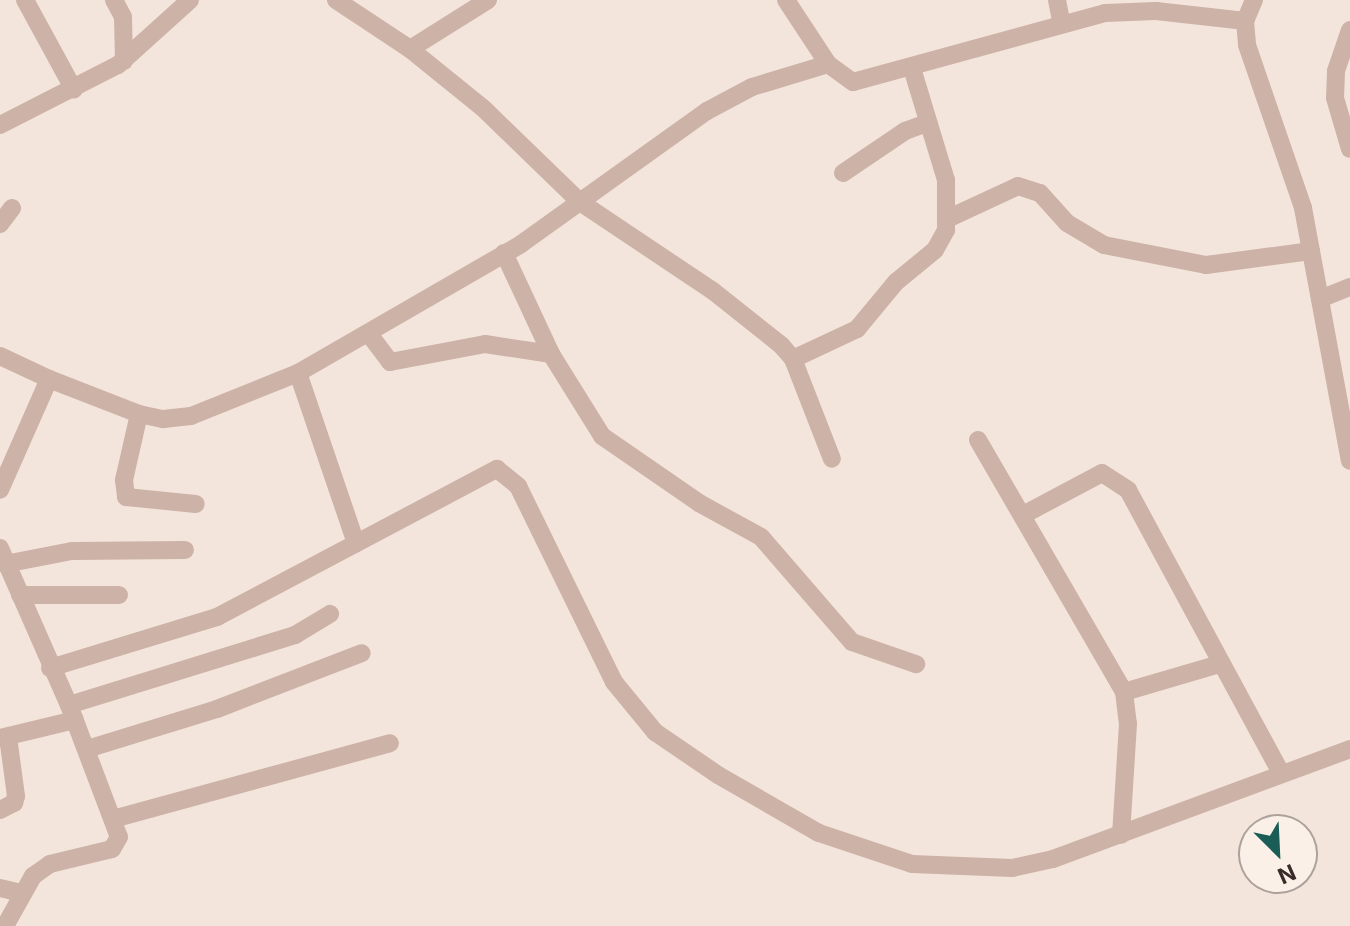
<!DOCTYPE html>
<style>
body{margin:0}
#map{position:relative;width:1350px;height:926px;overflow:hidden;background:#f4e5dc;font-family:Inter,sans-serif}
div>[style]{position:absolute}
.minor>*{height:18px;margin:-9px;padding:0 9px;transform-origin:9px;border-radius:9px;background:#cdb2a7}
span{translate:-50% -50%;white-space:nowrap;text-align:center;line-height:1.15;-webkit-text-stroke:7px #fbf0e8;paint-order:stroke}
.north{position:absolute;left:1238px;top:814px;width:80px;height:80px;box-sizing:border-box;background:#fbf0e8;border:2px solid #ada19b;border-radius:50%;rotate:156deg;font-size:22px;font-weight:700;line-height:32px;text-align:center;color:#382b28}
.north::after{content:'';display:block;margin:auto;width:28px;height:36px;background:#1a5d57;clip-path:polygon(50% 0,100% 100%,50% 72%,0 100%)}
</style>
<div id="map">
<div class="minor">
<div style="left:25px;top:0;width:102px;rotate:61.4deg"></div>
<div style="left:114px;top:0;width:19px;rotate:62deg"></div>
<div style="left:123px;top:17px;width:44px;rotate:88.7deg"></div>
<div style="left:336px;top:0;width:89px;rotate:33.5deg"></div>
<div style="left:410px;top:49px;width:95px;rotate:39deg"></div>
<div style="left:484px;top:109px;width:134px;rotate:44.1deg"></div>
<div style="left:580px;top:202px;width:160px;rotate:33.8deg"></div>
<div style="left:713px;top:291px;width:87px;rotate:38.5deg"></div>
<div style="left:781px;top:345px;width:18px;rotate:49deg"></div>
<div style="left:793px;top:359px;width:107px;rotate:68.7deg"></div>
<div style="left:786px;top:0;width:77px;rotate:56.7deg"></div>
<div style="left:828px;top:64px;width:31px;rotate:36deg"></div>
<div style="left:853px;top:82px;width:261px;rotate:-15.3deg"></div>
<div style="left:1105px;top:13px;width:51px;rotate:-2.2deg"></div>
<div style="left:1156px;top:11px;width:90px;rotate:6.4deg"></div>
<div style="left:1057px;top:0;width:21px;rotate:79deg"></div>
<div style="left:1254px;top:0;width:23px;rotate:113deg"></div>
<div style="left:1245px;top:21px;width:24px;rotate:85deg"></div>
<div style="left:1247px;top:45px;width:172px;rotate:71deg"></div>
<div style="left:1303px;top:208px;width:257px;rotate:79.5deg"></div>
<div style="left:1350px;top:30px;width:43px;rotate:108.9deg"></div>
<div style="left:1336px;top:71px;width:27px;rotate:92deg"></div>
<div style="left:1335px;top:98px;width:53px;rotate:73.6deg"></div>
<div style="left:410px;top:49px;width:92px;rotate:-32.1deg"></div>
<div style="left:0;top:125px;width:132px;rotate:-27deg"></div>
<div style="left:118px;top:65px;width:97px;rotate:-42.1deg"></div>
<div style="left:843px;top:173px;width:75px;rotate:-34.1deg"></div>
<div style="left:905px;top:131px;width:23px;rotate:-20deg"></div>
<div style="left:947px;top:219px;width:78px;rotate:-24.9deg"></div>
<div style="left:1018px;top:186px;width:23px;rotate:18deg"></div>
<div style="left:1040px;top:193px;width:40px;rotate:48deg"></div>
<div style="left:1067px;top:223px;width:43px;rotate:30.7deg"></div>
<div style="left:1104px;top:245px;width:104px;rotate:11.1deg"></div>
<div style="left:1206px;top:265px;width:106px;rotate:-7.6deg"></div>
<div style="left:0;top:224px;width:20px;rotate:-53deg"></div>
<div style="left:504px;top:253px;width:111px;rotate:65deg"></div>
<div style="left:551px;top:354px;width:97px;rotate:58.1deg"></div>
<div style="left:602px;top:436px;width:118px;rotate:34.6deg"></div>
<div style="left:699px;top:503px;width:71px;rotate:28.7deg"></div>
<div style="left:761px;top:537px;width:139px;rotate:49.1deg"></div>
<div style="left:852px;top:642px;width:68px;rotate:19deg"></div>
<div style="left:1320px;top:299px;width:32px;rotate:-22deg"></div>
<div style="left:369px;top:334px;width:35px;rotate:53deg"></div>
<div style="left:390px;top:362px;width:97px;rotate:-10.7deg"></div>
<div style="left:485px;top:344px;width:67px;rotate:8.6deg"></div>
<div style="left:0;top:356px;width:54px;rotate:25.1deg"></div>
<div style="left:49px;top:379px;width:121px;rotate:113.8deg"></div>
<div style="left:793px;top:359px;width:71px;rotate:-25.1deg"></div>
<div style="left:857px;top:329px;width:61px;rotate:-50.3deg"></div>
<div style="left:896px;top:282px;width:50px;rotate:-39.4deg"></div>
<div style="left:935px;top:250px;width:23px;rotate:-61deg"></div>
<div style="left:946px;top:230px;width:50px;rotate:-90deg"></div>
<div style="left:946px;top:180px;width:117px;rotate:-106.9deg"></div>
<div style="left:298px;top:373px;width:180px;rotate:71.2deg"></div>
<div style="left:49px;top:379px;width:97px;rotate:21.3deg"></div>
<div style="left:139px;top:414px;width:25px;rotate:12deg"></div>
<div style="left:163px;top:419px;width:28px;rotate:-6deg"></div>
<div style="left:191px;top:416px;width:115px;rotate:-21.9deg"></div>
<div style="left:298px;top:373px;width:258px;rotate:-30deg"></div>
<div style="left:521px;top:244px;width:229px;rotate:-35.6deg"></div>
<div style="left:707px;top:111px;width:51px;rotate:-28.1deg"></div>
<div style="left:752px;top:87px;width:79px;rotate:-16.8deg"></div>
<div style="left:139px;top:414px;width:68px;rotate:102.8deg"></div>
<div style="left:124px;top:480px;width:17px;rotate:83deg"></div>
<div style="left:126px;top:497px;width:70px;rotate:5.7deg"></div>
<div style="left:978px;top:440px;width:291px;rotate:59.9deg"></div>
<div style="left:1124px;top:692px;width:32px;rotate:83deg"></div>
<div style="left:1128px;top:724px;width:111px;rotate:93.6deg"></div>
<div style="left:1023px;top:515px;width:89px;rotate:-28deg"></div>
<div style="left:1102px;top:473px;width:31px;rotate:33deg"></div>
<div style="left:1128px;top:490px;width:322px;rotate:61.6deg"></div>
<div style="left:0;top:548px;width:171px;rotate:66.3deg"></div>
<div style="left:69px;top:705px;width:141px;rotate:69.3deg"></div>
<div style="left:119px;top:837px;width:14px;rotate:120deg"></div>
<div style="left:112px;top:849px;width:64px;rotate:166.4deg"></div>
<div style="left:50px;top:864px;width:21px;rotate:145deg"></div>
<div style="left:33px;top:876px;width:57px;rotate:119.2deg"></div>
<div style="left:5px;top:564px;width:68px;rotate:-11deg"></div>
<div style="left:72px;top:551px;width:113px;rotate:-0.5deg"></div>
<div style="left:20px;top:595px;width:99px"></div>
<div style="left:50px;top:668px;width:175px;rotate:-17deg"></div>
<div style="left:217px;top:617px;width:317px;rotate:-27.9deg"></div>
<div style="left:497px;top:469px;width:27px;rotate:39deg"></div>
<div style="left:518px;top:486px;width:218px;rotate:63.9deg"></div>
<div style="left:614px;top:682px;width:65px;rotate:50.6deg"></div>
<div style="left:655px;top:732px;width:76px;rotate:34.3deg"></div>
<div style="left:718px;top:775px;width:116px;rotate:29.9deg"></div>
<div style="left:819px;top:833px;width:98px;rotate:18.4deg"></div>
<div style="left:912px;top:864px;width:100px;rotate:2.3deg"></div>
<div style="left:1012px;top:868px;width:42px;rotate:-12.4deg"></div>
<div style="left:1053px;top:859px;width:317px;rotate:-20.3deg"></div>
<div style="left:1124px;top:692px;width:100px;rotate:-16.3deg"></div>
<div style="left:69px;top:705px;width:237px;rotate:-17.2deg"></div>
<div style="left:295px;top:635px;width:41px;rotate:-31deg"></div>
<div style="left:0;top:738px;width:77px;rotate:-13.5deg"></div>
<div style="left:87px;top:749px;width:136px;rotate:-17.1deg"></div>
<div style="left:217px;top:709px;width:155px;rotate:-21.1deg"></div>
<div style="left:0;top:810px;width:16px;rotate:-27deg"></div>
<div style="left:14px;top:803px;width:7px;rotate:-74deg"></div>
<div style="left:16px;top:796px;width:60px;rotate:-97.7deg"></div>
<div style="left:113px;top:819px;width:287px;rotate:-15.3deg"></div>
<div style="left:0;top:888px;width:23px;rotate:13deg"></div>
</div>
<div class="north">N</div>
</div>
